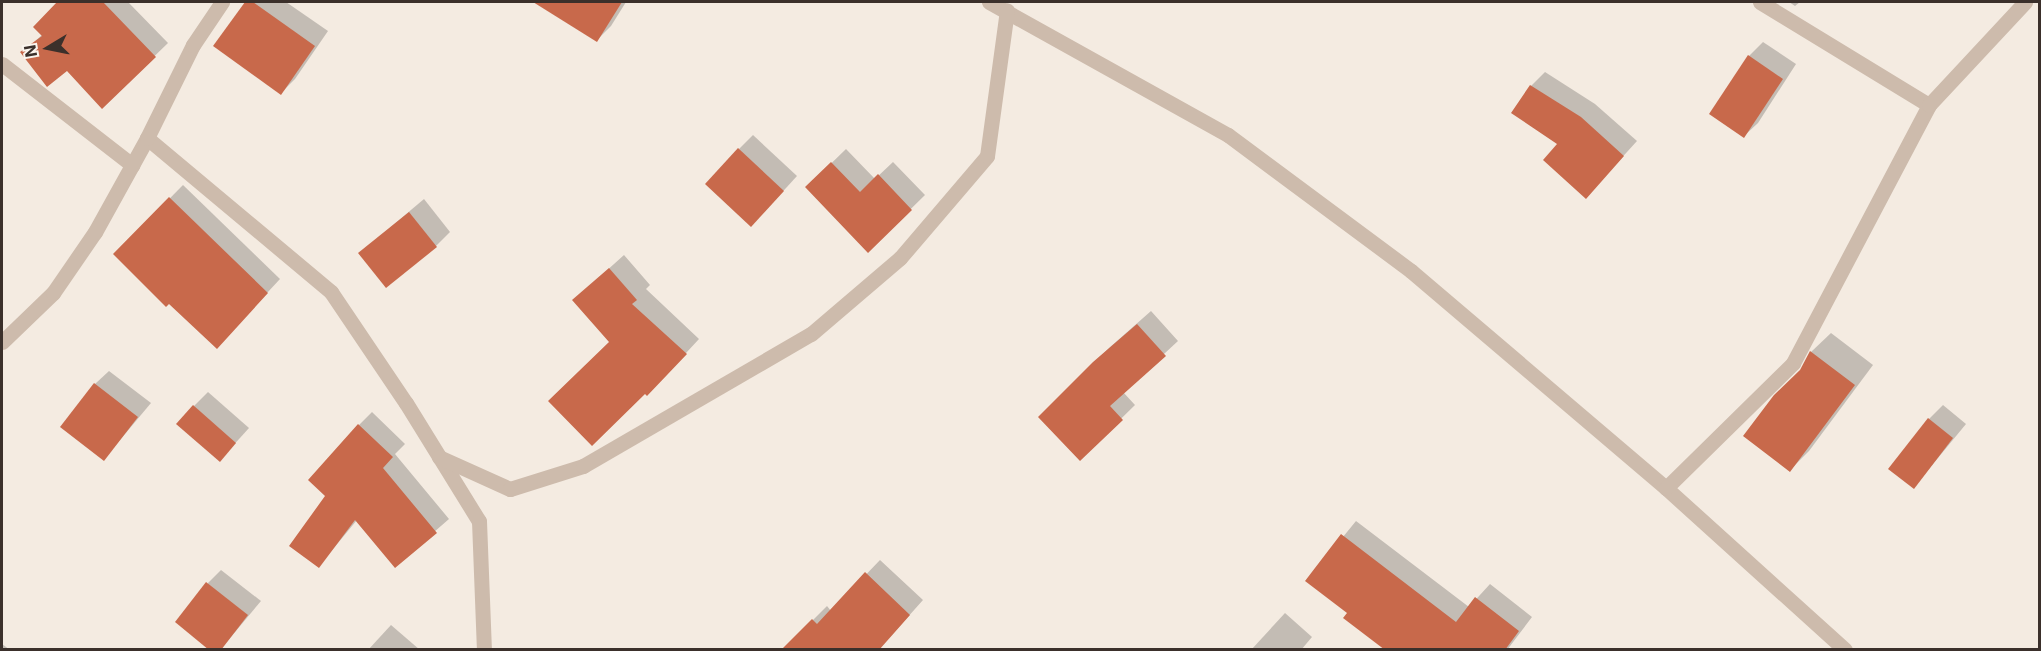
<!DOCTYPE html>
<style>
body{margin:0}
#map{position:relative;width:2041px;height:651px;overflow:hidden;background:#f4ebe1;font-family:Inter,sans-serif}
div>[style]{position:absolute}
.shadow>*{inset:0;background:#0003}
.building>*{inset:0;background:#c8694b}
.street>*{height:15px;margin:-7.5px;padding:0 7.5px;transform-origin:7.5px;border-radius:7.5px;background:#cdbbac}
span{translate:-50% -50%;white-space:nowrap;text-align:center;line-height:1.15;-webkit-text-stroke:5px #fbf5ee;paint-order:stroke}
.frame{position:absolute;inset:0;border:3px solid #3b302b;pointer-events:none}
.north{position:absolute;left:18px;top:18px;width:60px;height:60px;-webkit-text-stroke:4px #fbf5ee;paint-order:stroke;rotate:260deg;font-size:16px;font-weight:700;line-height:24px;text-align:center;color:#3b302b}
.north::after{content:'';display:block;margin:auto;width:21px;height:27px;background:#3b302b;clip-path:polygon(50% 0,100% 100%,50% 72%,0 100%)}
</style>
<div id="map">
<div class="shadow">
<div style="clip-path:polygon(60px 2px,128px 2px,168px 43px,102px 107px,67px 69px,22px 53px,43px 34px,35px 27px)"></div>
<div style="clip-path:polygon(247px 2px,286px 2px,328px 31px,295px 79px,281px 93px,215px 46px)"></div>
<div style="clip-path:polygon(567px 2px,626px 2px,611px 26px,597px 40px,559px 16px)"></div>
<div style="clip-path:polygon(1789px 2px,1800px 2px,1795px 6px)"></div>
<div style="clip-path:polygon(1763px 42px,1796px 64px,1758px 123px,1744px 136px,1749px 56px)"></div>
<div style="clip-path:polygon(1545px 72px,1595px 104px,1637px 141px,1586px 197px,1531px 86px)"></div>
<div style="clip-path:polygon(753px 135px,797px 176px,765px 211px,739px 149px)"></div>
<div style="clip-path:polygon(846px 149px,875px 179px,893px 162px,925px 195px,868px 251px,807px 187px)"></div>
<div style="clip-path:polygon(183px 185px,280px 279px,230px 333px,115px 254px)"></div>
<div style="clip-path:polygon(424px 199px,450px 232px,436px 246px,360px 253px)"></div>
<div style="clip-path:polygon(624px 255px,650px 285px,646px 289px,699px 339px,661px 380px,611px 342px,574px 300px)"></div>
<div style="clip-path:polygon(1151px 311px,1178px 341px,1123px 392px,1135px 405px,1080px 459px,1040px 417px,1109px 348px)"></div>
<div style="clip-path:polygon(1831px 333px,1873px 365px,1809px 451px,1790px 470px,1802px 370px,1811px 352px)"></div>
<div style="clip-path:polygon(109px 371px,151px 403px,104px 459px,95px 384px)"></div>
<div style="clip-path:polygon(208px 392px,249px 428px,220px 460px,194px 406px)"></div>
<div style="clip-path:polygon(1943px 405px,1966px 424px,1914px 487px,1929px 419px)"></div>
<div style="clip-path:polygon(372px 412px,405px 444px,395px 454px,449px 519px,395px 566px,357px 520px,319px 566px,327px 496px,359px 425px)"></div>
<div style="clip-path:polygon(1356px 521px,1469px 607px,1490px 584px,1532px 617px,1507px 650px,1410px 650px,1307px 581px)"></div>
<div style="clip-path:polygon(880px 560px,923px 600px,890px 637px,783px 650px,827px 606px,831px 611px)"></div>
<div style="clip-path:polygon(221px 570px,261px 601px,220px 650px,208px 583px)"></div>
<div style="clip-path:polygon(1285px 613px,1312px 637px,1301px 650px,1251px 650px)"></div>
<div style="clip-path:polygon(391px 625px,420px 650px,368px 650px)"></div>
<div style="clip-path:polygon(2px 644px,10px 650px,2px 650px)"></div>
</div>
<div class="building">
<div style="clip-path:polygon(57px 2px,103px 2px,156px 57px,102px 109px,67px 71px,47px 87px,20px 52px,42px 36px,33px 27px)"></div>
<div style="clip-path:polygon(245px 2px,253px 2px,315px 46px,281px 95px,213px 46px)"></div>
<div style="clip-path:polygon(533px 2px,622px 2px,597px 42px)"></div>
<div style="clip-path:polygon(1748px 55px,1783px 79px,1744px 138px,1709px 114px)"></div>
<div style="clip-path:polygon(1530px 85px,1581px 117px,1624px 156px,1586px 199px,1543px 160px,1557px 144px,1511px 113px)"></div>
<div style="clip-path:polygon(738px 148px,784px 191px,751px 227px,705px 184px)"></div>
<div style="clip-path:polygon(831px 162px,860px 192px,878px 174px,912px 210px,868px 253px,805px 187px)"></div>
<div style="clip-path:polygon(169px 197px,268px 293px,217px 349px,169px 304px,166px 307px,113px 254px)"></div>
<div style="clip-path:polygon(409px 212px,437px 247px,386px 288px,358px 253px)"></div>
<div style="clip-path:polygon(609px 268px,637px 300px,632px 304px,687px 354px,647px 396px,645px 394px,592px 446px,548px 401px,609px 342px,572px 300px)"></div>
<div style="clip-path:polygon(1137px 324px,1166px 356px,1110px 406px,1123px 420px,1080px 461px,1038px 417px,1093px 362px)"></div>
<div style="clip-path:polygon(1810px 351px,1855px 385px,1790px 472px,1743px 436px,1774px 395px,1800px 370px)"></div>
<div style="clip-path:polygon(94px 383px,138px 417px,104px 461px,60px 427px)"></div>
<div style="clip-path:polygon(193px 405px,236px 443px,220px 462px,176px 424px)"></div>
<div style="clip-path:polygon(1928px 418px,1953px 438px,1914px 489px,1888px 469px)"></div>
<div style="clip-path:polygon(358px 424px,393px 457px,383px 468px,437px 533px,395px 568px,355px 520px,319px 568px,289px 546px,325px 496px,308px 480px)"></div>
<div style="clip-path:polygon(1341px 534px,1456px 622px,1475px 597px,1519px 631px,1505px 650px,1385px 650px,1343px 618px,1347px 613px,1305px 581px)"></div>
<div style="clip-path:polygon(865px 572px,910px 615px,879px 650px,781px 650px,812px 619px,817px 624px)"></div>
<div style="clip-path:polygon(206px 582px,248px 615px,221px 650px,209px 650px,175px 622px)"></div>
</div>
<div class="street">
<div style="left:989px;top:2px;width:274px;rotate:29.1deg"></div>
<div style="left:1228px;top:135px;width:228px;rotate:36.6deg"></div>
<div style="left:1411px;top:271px;width:335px;rotate:40.4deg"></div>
<div style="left:1666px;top:488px;width:241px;rotate:42.1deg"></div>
<div style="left:1760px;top:2px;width:198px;rotate:31.4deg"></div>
<div style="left:2px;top:64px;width:165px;rotate:37.8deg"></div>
<div style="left:147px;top:138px;width:240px;rotate:39.9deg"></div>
<div style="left:331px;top:292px;width:134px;rotate:56deg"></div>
<div style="left:406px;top:403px;width:139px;rotate:58.3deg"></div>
<div style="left:479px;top:521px;width:129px;rotate:87.8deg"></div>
<div style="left:2px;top:342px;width:71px;rotate:-43.9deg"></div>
<div style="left:53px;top:293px;width:74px;rotate:-55.5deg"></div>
<div style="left:95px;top:232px;width:107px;rotate:-61deg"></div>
<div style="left:147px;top:138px;width:104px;rotate:-63.7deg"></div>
<div style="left:193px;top:45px;width:52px;rotate:-56deg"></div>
<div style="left:439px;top:457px;width:78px;rotate:24.3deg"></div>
<div style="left:510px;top:489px;width:77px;rotate:-17.5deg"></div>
<div style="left:583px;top:466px;width:263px;rotate:-30.1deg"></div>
<div style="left:811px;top:334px;width:117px;rotate:-40.5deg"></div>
<div style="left:900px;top:258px;width:134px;rotate:-49.5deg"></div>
<div style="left:987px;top:156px;width:147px;rotate:-82.2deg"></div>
<div style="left:1666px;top:488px;width:178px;rotate:-44.5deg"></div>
<div style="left:1793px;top:363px;width:292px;rotate:-62.2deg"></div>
<div style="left:1929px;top:105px;width:141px;rotate:-47deg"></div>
</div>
<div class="frame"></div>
<div class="north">N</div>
</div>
